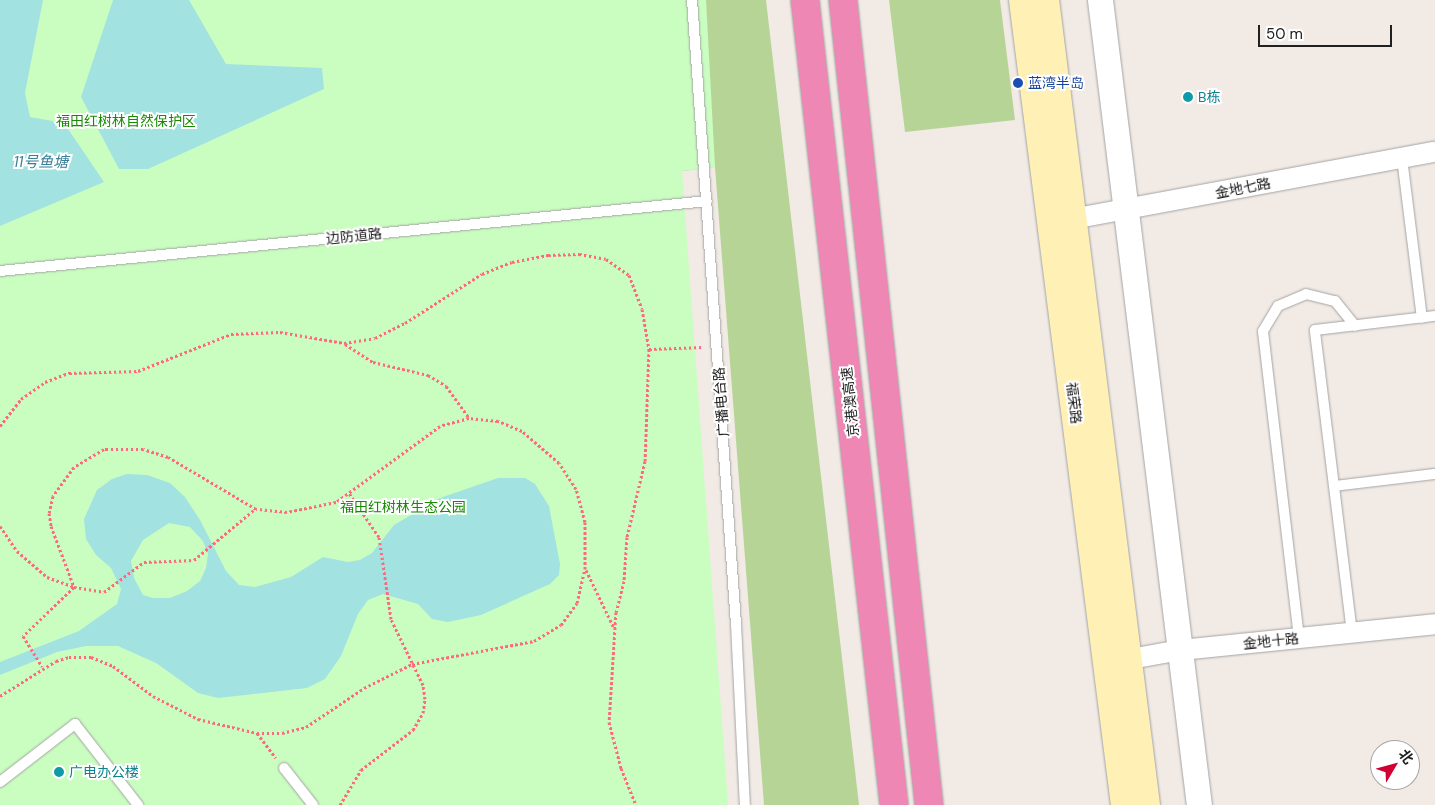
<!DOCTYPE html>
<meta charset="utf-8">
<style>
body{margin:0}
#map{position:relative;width:1435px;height:805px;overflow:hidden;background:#f1eae5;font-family:"DM Sans","Noto Sans SC",sans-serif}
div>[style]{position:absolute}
.forest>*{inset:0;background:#b7d497}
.park>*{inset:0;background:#cafec0}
.water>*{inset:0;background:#a2e2e1}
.path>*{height:3px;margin-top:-1.5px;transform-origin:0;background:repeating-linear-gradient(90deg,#ff697d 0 2.5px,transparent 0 5px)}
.roads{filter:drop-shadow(0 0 1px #a4a4a4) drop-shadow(0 0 1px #a4a4a4)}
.service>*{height:10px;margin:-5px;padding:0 5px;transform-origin:5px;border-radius:5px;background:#fff}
.minor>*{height:20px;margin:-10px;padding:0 10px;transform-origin:10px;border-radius:10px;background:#fff}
.tertiary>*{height:25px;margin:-12.5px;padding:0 12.5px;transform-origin:12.5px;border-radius:12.5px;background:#fff}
.secondary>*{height:28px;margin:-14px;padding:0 14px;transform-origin:14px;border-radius:14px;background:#fff1b6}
.motorway>*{height:28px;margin:-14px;padding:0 14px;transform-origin:14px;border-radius:14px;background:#ee87b3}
.dots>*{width:14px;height:14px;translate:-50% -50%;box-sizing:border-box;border:2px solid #fff;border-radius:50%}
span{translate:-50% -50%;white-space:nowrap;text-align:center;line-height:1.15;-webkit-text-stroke:4px #fff;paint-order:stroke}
.transit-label{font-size:14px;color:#164399}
.left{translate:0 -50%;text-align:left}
.culture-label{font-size:14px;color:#0d838f}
.park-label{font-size:14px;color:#188902}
.street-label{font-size:14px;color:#202020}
.water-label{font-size:15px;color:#397f97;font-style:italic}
.north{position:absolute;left:1370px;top:740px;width:50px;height:50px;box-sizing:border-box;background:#fff;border:1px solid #a6a6a6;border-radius:50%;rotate:53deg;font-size:14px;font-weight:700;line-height:20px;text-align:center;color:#202020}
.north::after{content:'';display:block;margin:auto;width:18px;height:22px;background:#d00032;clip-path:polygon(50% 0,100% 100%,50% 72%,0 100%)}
.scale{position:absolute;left:1258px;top:25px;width:134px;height:22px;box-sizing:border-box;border:2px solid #202020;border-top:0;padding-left:6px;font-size:15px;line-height:18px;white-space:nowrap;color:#202020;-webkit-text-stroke:4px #fff;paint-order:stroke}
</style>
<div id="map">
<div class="forest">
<div style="clip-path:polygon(189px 0,766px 0,859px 805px,764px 805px,715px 167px,0 258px,0 226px)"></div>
<div style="clip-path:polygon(889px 0,1000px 0,1015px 120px,905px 132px)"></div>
</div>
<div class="park">
<div style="clip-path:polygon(0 0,706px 0,715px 167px,682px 171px,728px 805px,0 805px)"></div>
</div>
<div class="water">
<div style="clip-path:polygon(0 0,43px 0,25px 93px,30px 117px,64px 123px,104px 182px,0 226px)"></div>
<div style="clip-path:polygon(113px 0,189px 0,226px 64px,322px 68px,324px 89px,148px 169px,119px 169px,81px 97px)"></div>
<div style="clip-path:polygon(evenodd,127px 474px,147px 475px,170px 483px,185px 497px,200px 520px,226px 571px,239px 585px,255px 587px,291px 577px,323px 557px,348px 562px,360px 560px,372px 553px,394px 525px,440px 498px,498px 478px,525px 478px,535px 484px,549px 506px,560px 564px,559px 575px,550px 584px,481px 615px,448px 622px,432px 619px,418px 604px,383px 594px,368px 600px,358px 614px,341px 656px,325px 679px,307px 688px,218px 698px,198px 693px,156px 663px,118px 646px,86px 646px,57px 652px,0 675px,0 662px,79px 631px,117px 604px,121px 589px,111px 568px,96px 555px,86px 539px,84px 519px,97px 490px,112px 479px,127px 474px,169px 523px,190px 527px,203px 541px,208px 554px,206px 568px,200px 581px,187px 591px,170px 598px,153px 598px,143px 595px,134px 578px,131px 561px,143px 540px,169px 523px)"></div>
</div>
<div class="path">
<div style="left:345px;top:344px;width:33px;rotate:33deg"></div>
<div style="left:373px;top:362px;width:57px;rotate:13.3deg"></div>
<div style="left:428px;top:375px;width:21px;rotate:31deg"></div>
<div style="left:446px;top:386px;width:39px;rotate:54deg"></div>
<div style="left:649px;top:349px;width:54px;rotate:-2.1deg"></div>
<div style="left:0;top:426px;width:34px;rotate:-52deg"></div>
<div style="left:21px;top:399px;width:29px;rotate:-35deg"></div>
<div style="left:45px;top:382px;width:26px;rotate:-21deg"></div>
<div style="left:69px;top:373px;width:69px;rotate:-1.7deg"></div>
<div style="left:138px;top:371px;width:100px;rotate:-21.7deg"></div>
<div style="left:231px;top:334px;width:49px;rotate:-2.3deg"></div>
<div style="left:280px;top:332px;width:65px;rotate:9.8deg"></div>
<div style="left:344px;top:343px;width:31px;rotate:-9deg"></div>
<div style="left:375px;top:338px;width:34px;rotate:-27deg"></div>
<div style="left:405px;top:323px;width:91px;rotate:-32.5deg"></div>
<div style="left:482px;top:274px;width:32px;rotate:-22deg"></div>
<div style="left:512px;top:262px;width:37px;rotate:-11deg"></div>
<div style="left:548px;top:255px;width:31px;rotate:-2deg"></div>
<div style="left:579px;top:254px;width:27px;rotate:10deg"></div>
<div style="left:606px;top:259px;width:28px;rotate:35deg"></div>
<div style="left:629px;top:275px;width:36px;rotate:69deg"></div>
<div style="left:642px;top:309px;width:41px;rotate:80.1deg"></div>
<div style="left:649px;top:349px;width:112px;rotate:92deg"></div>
<div style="left:645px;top:461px;width:78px;rotate:103.3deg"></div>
<div style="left:627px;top:537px;width:44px;rotate:93.9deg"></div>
<div style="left:624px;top:581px;width:32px;rotate:104deg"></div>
<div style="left:616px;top:612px;width:110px;rotate:93.6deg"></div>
<div style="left:609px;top:722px;width:48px;rotate:75.4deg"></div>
<div style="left:621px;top:768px;width:40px;rotate:68deg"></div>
<div style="left:0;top:526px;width:30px;rotate:56deg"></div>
<div style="left:17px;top:551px;width:40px;rotate:41deg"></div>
<div style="left:47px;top:577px;width:29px;rotate:20deg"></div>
<div style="left:74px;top:587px;width:30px;rotate:9deg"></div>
<div style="left:104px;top:592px;width:50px;rotate:-36.9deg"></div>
<div style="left:144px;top:562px;width:50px;rotate:-2.3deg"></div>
<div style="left:194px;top:560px;width:80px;rotate:-39.9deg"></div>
<div style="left:586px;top:570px;width:64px;rotate:64.2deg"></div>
<div style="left:0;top:696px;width:66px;rotate:-32deg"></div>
<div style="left:56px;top:661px;width:14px;rotate:-17deg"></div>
<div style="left:69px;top:657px;width:22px"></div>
<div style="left:91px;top:657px;width:24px;rotate:22deg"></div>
<div style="left:113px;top:666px;width:50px;rotate:36.9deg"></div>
<div style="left:153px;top:696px;width:51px;rotate:27.1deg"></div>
<div style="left:198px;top:719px;width:61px;rotate:13.3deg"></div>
<div style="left:257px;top:733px;width:25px"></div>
<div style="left:282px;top:733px;width:25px;rotate:-14deg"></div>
<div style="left:306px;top:727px;width:70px;rotate:-33.9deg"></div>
<div style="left:364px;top:688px;width:54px;rotate:-26.6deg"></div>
<div style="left:412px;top:664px;width:124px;rotate:-10.7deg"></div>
<div style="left:534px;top:641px;width:31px;rotate:-31deg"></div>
<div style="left:561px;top:625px;width:27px;rotate:-54deg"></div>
<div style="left:577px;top:603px;width:35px;rotate:-77deg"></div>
<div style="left:585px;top:569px;width:47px;rotate:-90deg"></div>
<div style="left:585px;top:522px;width:34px;rotate:-105deg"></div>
<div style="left:576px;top:489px;width:31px;rotate:-123deg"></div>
<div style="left:559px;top:463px;width:49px;rotate:-139.1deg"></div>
<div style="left:522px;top:431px;width:26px;rotate:-157deg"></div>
<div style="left:498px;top:421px;width:29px;rotate:-174deg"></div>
<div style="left:469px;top:418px;width:30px;rotate:165deg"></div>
<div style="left:440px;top:426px;width:129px;rotate:143.8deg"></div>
<div style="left:336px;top:502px;width:50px;rotate:168.5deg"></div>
<div style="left:287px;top:512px;width:31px;rotate:-174deg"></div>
<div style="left:256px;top:509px;width:102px;rotate:-149.4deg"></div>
<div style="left:168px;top:457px;width:26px;rotate:-162deg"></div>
<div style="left:143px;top:449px;width:39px;rotate:180deg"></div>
<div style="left:104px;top:449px;width:35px;rotate:149deg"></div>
<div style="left:74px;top:467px;width:36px;rotate:126deg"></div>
<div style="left:53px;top:496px;width:17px;rotate:103deg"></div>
<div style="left:49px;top:513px;width:13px;rotate:81deg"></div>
<div style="left:51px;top:526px;width:65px;rotate:69.3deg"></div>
<div style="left:74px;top:587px;width:71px;rotate:136.1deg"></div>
<div style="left:23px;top:636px;width:36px;rotate:58deg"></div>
<div style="left:257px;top:733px;width:31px;rotate:53deg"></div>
<div style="left:340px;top:805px;width:41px;rotate:-59deg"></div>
<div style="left:361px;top:770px;width:66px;rotate:-37.6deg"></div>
<div style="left:413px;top:730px;width:20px;rotate:-60deg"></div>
<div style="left:423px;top:713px;width:14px;rotate:-82deg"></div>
<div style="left:425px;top:699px;width:14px;rotate:-98deg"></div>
<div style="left:423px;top:685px;width:73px;rotate:-115.9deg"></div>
<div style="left:391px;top:619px;width:83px;rotate:-98.3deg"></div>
<div style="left:379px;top:537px;width:53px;rotate:-124.3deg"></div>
</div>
<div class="roads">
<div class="service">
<div style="left:692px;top:0;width:626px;rotate:85.97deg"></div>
<div style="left:736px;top:624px;width:181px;rotate:87.2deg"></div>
<div style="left:1402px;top:158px;width:161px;rotate:82.9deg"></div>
<div style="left:0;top:271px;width:710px;rotate:-5.65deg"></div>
<div style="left:1334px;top:486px;width:102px;rotate:-6.8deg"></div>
<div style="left:1352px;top:633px;width:305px;rotate:-97deg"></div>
<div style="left:1315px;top:330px;width:121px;rotate:-6.7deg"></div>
<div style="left:1299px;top:638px;width:309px;rotate:-96.7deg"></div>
<div style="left:1263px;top:331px;width:29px;rotate:-59deg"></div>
<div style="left:1278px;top:306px;width:30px;rotate:-23deg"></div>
<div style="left:1306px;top:294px;width:30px;rotate:14deg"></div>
<div style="left:1335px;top:301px;width:32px;rotate:51deg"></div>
<div style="left:284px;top:768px;width:47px;rotate:51.9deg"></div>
<div style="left:0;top:782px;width:95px;rotate:-37.7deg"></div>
<div style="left:75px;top:724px;width:103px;rotate:52.1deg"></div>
</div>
<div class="minor">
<div style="left:1061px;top:221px;width:380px;rotate:-10.5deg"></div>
<div style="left:1114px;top:662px;width:68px;rotate:-10.2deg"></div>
<div style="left:1181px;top:650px;width:255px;rotate:-5.8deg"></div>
</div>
<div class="tertiary">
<div style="left:1100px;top:0;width:811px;rotate:82.99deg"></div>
</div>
<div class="secondary">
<div style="left:1023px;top:0;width:811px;rotate:82.78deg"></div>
<div style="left:1045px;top:0;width:811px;rotate:82.85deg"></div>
</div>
<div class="motorway">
<div style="left:805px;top:0;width:810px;rotate:83.69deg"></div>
<div style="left:843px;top:0;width:810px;rotate:83.9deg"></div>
</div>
</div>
<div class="dots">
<div style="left:1018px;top:83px;background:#1a4fb4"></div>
<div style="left:1188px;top:97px;background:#0f9aa8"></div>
<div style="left:59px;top:772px;background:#0f9aa8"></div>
</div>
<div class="transit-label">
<span class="left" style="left:1028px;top:83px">蓝湾半岛</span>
</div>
<div class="culture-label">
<span class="left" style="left:1198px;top:97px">B栋</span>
<span class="left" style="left:69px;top:772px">广电办公楼</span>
</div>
<div class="park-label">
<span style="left:126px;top:121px">福田红树林自然保护区</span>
<span style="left:403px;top:507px">福田红树林生态公园</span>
</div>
<div class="street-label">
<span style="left:1243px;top:188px;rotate:-11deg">金地七路</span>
<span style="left:354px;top:236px;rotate:-6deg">边防道路</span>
<span style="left:721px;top:402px;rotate:-94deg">广播电台路</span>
<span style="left:850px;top:402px;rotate:-96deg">京港澳高速</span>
<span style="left:1074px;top:403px;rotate:83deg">福荣路</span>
<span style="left:1271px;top:641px;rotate:-6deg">金地十路</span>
</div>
<div class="water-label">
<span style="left:41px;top:163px">11号鱼塘</span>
</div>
<div class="north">北</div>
<div class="scale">50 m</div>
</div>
